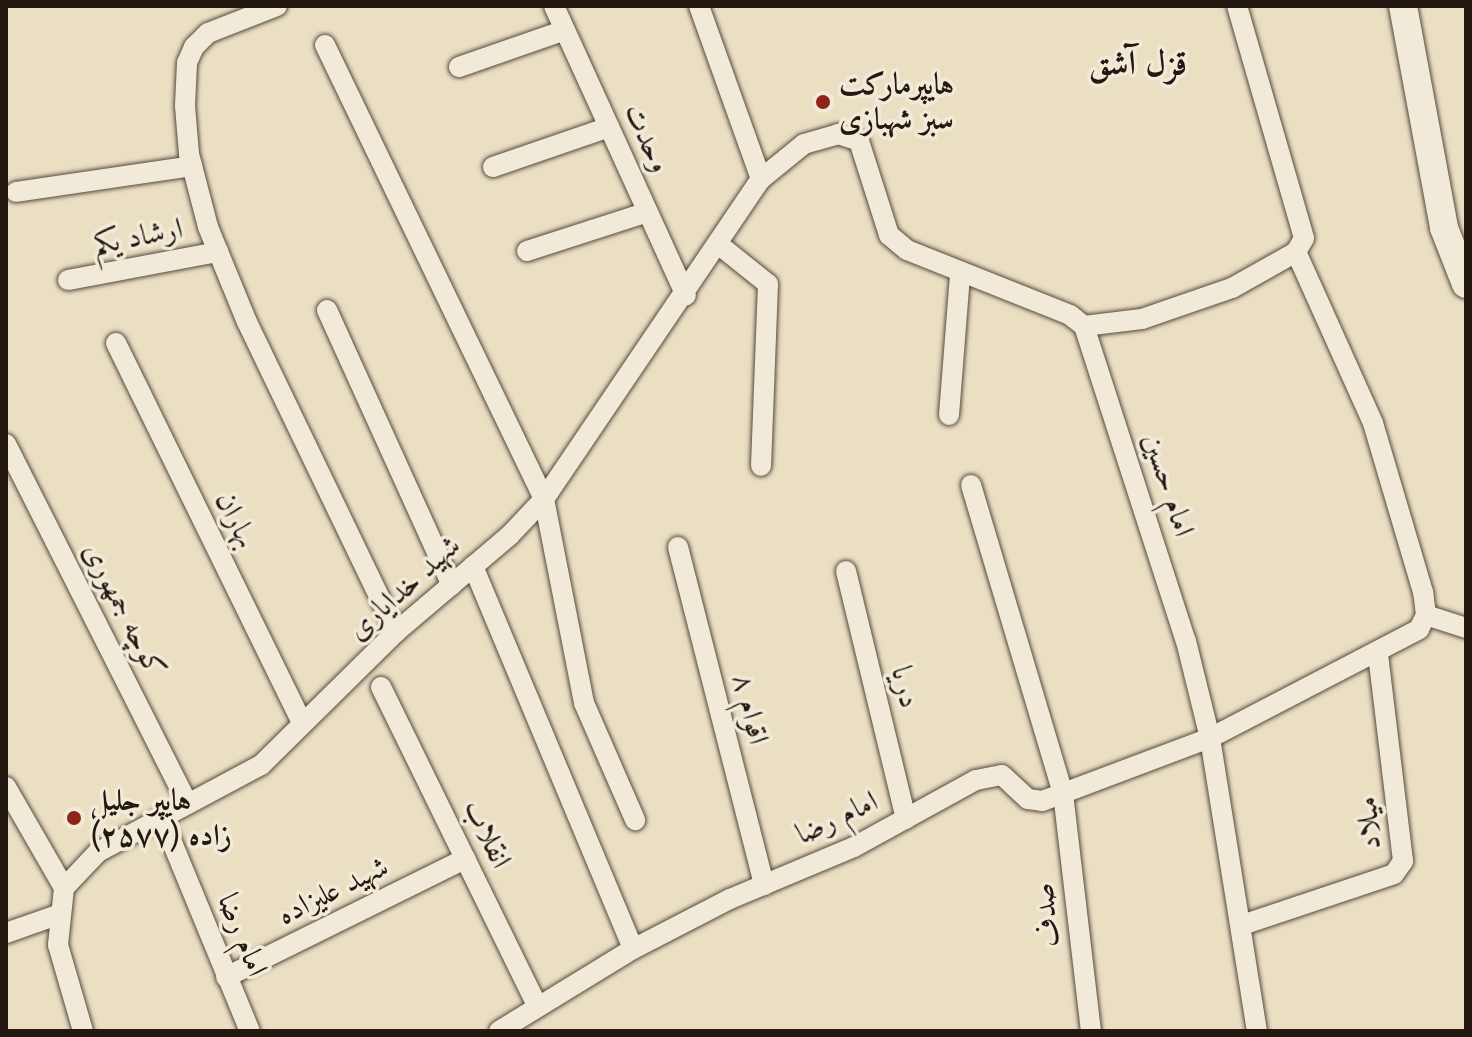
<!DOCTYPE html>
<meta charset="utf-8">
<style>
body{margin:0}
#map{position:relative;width:1472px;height:1037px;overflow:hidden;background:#eadec3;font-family:Cardo,Amiri,serif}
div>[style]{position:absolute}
.roads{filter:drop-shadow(0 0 2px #554a3e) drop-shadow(0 0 2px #554a3e)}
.street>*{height:20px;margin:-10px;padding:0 10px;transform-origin:10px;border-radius:10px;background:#f1ead8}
.secondary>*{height:28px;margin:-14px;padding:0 14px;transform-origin:14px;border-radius:14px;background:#f1ead8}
.dots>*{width:22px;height:22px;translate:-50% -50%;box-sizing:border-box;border:4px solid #f1ead8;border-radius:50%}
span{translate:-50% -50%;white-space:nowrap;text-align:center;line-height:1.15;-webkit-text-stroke:7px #f1ead8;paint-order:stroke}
.poi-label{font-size:30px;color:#231911;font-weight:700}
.left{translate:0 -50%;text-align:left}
.street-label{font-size:30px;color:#231911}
.quarter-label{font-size:34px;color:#231911;font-weight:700}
.frame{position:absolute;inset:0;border:8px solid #231911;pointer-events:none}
</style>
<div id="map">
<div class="roads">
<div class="street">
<div style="left:277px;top:6px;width:74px;rotate:158.6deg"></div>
<div style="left:208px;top:33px;width:20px;rotate:135deg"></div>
<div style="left:194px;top:47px;width:17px;rotate:114deg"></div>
<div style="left:187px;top:63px;width:43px;rotate:92.7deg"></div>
<div style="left:185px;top:106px;width:48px;rotate:85.2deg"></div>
<div style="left:189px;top:154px;width:75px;rotate:75.4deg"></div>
<div style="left:208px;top:227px;width:103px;rotate:67.7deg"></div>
<div style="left:247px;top:322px;width:344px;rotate:64.3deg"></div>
<div style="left:554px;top:6px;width:318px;rotate:65.5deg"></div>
<div style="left:699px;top:6px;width:184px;rotate:70.3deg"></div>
<div style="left:325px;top:45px;width:504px;rotate:64.25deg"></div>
<div style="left:544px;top:499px;width:208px;rotate:78.9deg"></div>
<div style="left:584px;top:703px;width:128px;rotate:66.4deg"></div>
<div style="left:459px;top:67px;width:112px;rotate:-19.2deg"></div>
<div style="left:493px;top:167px;width:123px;rotate:-19deg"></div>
<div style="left:16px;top:192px;width:178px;rotate:-8.4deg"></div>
<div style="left:718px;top:244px;width:64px;rotate:38.7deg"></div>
<div style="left:768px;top:284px;width:182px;rotate:92.2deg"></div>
<div style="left:527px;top:251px;width:127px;rotate:-17.9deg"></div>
<div style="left:68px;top:280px;width:153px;rotate:-10.6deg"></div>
<div style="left:327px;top:310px;width:302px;rotate:65.6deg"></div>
<div style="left:1084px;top:326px;width:58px;rotate:-6.9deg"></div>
<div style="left:1142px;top:319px;width:95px;rotate:-19deg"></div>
<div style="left:1232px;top:288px;width:73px;rotate:-29.4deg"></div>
<div style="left:1296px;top:252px;width:16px;rotate:-60deg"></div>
<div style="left:1304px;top:238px;width:241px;rotate:-106.1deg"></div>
<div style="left:116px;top:343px;width:424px;rotate:63.9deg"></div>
<div style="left:949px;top:415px;width:141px;rotate:-85.5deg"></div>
<div style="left:6px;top:444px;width:403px;rotate:63.2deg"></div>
<div style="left:971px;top:485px;width:321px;rotate:73.4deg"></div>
<div style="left:1063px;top:793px;width:240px;rotate:83.3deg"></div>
<div style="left:678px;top:547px;width:349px;rotate:75.7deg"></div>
<div style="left:473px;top:566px;width:415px;rotate:67.3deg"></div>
<div style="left:846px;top:571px;width:255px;rotate:76.4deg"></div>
<div style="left:1426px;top:615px;width:42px;rotate:18deg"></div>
<div style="left:381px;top:687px;width:356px;rotate:63.9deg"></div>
<div style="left:6px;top:787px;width:116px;rotate:60.1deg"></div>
<div style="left:162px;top:818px;width:230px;rotate:67.6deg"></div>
<div style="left:1242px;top:925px;width:160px;rotate:-18.5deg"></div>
<div style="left:1394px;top:874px;width:16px;rotate:-55deg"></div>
<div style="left:1403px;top:861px;width:209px;rotate:-96.9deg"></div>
<div style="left:6px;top:933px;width:57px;rotate:-19.4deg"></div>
<div style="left:226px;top:977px;width:267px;rotate:-26.3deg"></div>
<div style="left:83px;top:1031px;width:90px;rotate:-106.2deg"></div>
<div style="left:58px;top:945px;width:57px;rotate:-84deg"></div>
<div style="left:64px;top:888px;width:50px;rotate:-46.6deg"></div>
<div style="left:98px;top:852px;width:185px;rotate:-28.1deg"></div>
<div style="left:261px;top:765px;width:190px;rotate:-44.6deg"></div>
<div style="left:396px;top:632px;width:150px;rotate:-40.4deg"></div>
<div style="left:510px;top:535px;width:50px;rotate:-46.6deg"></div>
<div style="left:544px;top:499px;width:387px;rotate:-55.9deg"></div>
<div style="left:761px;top:179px;width:55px;rotate:-39.1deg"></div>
<div style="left:804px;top:144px;width:35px;rotate:-16deg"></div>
<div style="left:838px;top:134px;width:22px;rotate:18deg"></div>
<div style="left:859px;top:141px;width:99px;rotate:72.3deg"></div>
<div style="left:889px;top:235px;width:23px;rotate:40deg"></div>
<div style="left:907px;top:250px;width:175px;rotate:21.7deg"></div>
<div style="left:1070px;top:315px;width:18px;rotate:38deg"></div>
<div style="left:1084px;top:326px;width:331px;rotate:72.1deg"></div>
<div style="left:1186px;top:641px;width:100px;rotate:76.1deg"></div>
<div style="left:1210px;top:738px;width:297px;rotate:80.9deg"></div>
<div style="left:499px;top:1031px;width:157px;rotate:-31.5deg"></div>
<div style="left:633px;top:949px;width:109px;rotate:-27.3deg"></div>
<div style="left:730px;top:899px;width:134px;rotate:-22.8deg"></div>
<div style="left:854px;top:847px;width:139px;rotate:-28.8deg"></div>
<div style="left:976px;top:780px;width:26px;rotate:-11deg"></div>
<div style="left:1002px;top:775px;width:35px;rotate:43deg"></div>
<div style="left:1028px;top:799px;width:14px;rotate:8deg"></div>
<div style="left:1042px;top:801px;width:179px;rotate:-20.6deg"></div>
<div style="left:1210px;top:738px;width:236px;rotate:-27.5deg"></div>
<div style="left:1419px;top:629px;width:16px;rotate:-63deg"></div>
<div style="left:1426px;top:615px;width:23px;rotate:-97deg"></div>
<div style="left:1423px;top:592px;width:176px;rotate:-106.5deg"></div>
<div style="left:1373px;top:423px;width:188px;rotate:-114.2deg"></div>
</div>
<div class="secondary">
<div style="left:1403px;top:6px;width:226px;rotate:79.5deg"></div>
<div style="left:1444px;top:228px;width:60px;rotate:68.6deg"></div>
</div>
</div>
<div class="dots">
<div style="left:823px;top:102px;background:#8f2418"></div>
<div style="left:74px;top:818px;background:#8f2418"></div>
</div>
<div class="poi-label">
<span class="left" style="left:839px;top:102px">هایپرمارکت<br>سبز شهبازی</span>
<span class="left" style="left:90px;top:818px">هایپر جلیل<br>زاده (۲۵۷۷)</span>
</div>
<div class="street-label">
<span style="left:647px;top:138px;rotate:65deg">وحدت</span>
<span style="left:138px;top:237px;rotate:-11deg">ارشاد یکم</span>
<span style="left:1168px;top:485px;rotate:72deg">امام حسین</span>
<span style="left:236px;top:520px;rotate:64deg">بهاران</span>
<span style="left:404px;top:588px;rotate:-42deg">شهید خدایاری</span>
<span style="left:124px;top:610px;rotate:63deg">کوچه جمهوری</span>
<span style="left:905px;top:687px;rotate:76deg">دریا</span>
<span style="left:750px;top:709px;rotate:76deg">اقوام ۸</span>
<span style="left:837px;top:818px;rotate:-25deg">امام رضا</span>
<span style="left:1369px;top:823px;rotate:-95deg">میلاد</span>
<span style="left:487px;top:834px;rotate:64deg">انقلاب</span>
<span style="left:333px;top:891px;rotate:-26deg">شهید علیزاده</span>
<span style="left:1047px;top:915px;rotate:-97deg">صدف</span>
<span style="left:242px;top:935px;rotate:68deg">امام رضا</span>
</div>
<div class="quarter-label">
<span style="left:1138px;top:64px">قزل آشق</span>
</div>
<div class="frame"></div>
</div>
